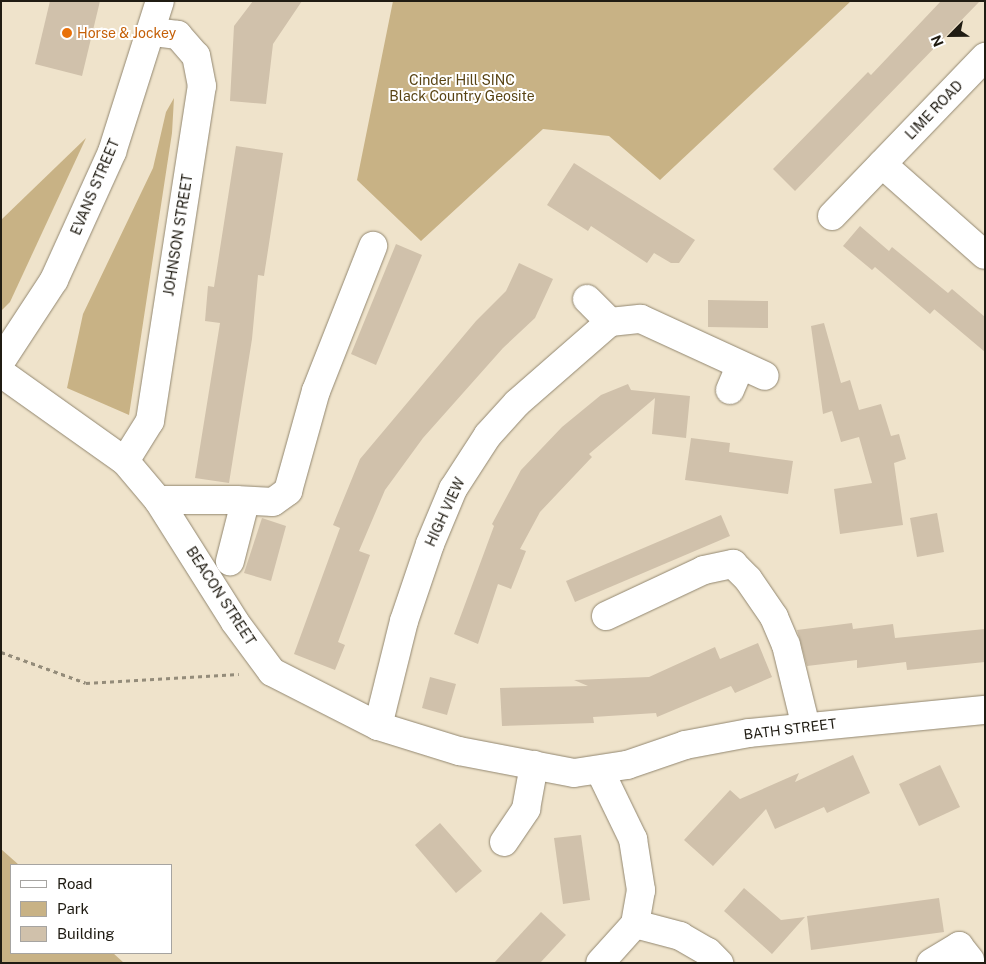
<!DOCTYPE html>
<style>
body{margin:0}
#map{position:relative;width:986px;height:964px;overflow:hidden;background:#efe3cb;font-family:"Public Sans",sans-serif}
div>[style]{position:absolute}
.green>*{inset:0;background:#c8b285}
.building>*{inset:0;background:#d0c1ab}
.path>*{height:3px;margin-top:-1.5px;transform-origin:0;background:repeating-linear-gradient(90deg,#948c7a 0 4px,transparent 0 8px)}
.roads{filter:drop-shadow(0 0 1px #928770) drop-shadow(0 0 1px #928770)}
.minor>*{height:28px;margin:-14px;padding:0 14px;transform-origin:14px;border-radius:14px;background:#fff}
.dots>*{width:14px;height:14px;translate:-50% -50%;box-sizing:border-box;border:2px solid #fff;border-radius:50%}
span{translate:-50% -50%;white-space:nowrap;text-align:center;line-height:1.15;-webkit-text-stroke:4px #fff;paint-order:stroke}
.food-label{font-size:14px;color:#c56008}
.left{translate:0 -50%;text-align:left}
.park-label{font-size:14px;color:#584313}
.street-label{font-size:14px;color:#201c13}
.frame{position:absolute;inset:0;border:2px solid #201c13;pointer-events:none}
.legend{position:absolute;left:10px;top:864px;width:162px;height:90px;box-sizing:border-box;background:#fff;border:1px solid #a6a4a1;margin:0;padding:6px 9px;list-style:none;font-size:15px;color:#201c13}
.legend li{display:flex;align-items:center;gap:10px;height:25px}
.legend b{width:25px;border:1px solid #a6a4a1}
.north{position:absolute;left:926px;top:10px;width:50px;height:50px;-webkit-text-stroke:4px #fff;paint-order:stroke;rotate:247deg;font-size:14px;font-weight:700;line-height:20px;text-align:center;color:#201c13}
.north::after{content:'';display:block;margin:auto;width:18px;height:22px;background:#201c13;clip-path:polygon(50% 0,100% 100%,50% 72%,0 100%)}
</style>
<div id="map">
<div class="green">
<div style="clip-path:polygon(393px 1px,851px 1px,660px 180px,609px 136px,543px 129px,421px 241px,357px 180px)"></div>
<div style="clip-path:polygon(174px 98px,172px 133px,129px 415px,67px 388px,83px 314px,153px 168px,166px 112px)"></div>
<div style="clip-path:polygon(86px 138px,10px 302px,1px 311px,1px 220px)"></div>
<div style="clip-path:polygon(1px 849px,19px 865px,11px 865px,11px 953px,113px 953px,124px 963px,1px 963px)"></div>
</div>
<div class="building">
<div style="clip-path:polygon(50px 1px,100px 1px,82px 76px,35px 64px)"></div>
<div style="clip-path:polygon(253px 1px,302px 1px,273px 44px,266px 104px,230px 101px,234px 26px)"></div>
<div style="clip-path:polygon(941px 1px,980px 1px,795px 191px,773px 169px,868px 72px,871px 75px)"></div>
<div style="clip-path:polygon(236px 146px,283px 153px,264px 276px,258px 275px,252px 339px,229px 483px,195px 478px,220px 323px,205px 321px,208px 286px,214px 287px)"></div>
<div style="clip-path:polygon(574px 163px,695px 240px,679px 263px,671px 263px,654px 253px,647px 263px,591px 226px,588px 231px,547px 205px)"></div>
<div style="clip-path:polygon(860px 226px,889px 251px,892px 247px,948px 293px,952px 289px,985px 317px,985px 352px,934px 309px,942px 301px,930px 314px,875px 267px,872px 270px,843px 246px)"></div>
<div style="clip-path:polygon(396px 244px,422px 255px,376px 365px,351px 354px)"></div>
<div style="clip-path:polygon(519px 263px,553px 279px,535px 318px,503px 348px,423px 438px,385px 490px,359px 551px,370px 555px,338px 642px,345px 645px,335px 670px,294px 654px,340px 528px,333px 525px,360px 459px,476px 321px,506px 291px)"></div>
<div style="clip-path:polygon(708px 300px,768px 301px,768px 328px,708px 327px)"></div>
<div style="clip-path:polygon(824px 323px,841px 383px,850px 380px,859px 410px,881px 404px,891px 436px,899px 434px,906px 459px,894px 463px,903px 525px,840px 534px,834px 489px,872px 483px,859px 437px,841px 442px,832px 411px,823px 414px,811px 326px)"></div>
<div style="clip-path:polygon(628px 384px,631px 390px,690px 396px,686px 438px,652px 434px,655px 398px,589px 454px,592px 457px,540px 512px,520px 549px,526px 551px,511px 589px,498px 584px,478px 644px,454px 634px,494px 526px,492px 524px,521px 470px,562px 427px,601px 395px)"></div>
<div style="clip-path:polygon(691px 438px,730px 443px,729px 452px,793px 461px,788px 494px,685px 480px)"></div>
<div style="clip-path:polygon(937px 513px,944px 552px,917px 557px,910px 518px)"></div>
<div style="clip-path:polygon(721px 515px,730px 536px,575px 602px,566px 581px)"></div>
<div style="clip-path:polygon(262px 518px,286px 526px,271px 581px,244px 573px)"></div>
<div style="clip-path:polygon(852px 623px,853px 629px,893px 624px,895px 638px,985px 629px,985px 662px,907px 670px,906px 662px,857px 668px,857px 660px,807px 666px,797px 630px)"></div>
<div style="clip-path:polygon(758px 643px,772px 677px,735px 693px,731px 686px,657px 717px,656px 713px,593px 717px,594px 723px,502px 726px,500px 688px,588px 686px,574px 680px,649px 677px,715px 647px,720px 659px)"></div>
<div style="clip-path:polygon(430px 677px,456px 684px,447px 715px,422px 708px)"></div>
<div style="clip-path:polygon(853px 755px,870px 793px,827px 813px,824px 807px,775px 829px,766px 809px,713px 866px,684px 840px,730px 790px,740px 799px,799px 773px,795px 782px)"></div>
<div style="clip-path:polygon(940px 765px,960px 807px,919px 826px,899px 784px)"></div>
<div style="clip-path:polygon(440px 823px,482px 871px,456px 893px,415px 845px)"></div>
<div style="clip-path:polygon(581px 835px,590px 900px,563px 904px,554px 838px)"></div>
<div style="clip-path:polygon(744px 888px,781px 920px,805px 917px,772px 954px,724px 911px)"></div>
<div style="clip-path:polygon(939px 898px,944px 932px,811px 950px,807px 916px)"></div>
<div style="clip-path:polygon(541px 912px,566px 935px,540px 963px,494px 963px)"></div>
</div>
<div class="path">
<div style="left:1px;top:652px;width:90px;rotate:20deg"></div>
<div style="left:86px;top:683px;width:153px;rotate:-3.4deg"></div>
</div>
<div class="roads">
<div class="minor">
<div style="left:882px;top:164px;width:137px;rotate:41.5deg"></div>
<div style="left:832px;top:216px;width:221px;rotate:-46.1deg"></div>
<div style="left:587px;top:299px;width:33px;rotate:45deg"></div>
<div style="left:1px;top:361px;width:97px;rotate:-56.8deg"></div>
<div style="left:54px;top:280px;width:141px;rotate:-65.6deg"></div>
<div style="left:112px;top:152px;width:158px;rotate:-72.4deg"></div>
<div style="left:1px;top:373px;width:152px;rotate:35.4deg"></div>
<div style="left:125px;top:461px;width:51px;rotate:49.8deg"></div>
<div style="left:158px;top:500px;width:144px;rotate:57.7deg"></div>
<div style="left:235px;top:622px;width:62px;rotate:53.5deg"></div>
<div style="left:272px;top:672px;width:119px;rotate:27deg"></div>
<div style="left:378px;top:726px;width:85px;rotate:17.2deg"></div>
<div style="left:459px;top:751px;width:117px;rotate:10.8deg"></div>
<div style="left:574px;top:773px;width:54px;rotate:-8.6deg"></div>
<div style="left:627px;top:765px;width:61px;rotate:-19deg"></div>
<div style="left:685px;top:745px;width:65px;rotate:-10.6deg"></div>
<div style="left:749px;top:733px;width:237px;rotate:-5.6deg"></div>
<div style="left:730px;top:390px;width:26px;rotate:-67deg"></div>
<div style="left:125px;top:461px;width:47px;rotate:-58deg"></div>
<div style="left:150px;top:421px;width:339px;rotate:-81.2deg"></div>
<div style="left:202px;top:86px;width:31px;rotate:-101deg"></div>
<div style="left:196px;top:56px;width:28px;rotate:-131deg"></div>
<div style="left:178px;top:35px;width:26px;rotate:-173deg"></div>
<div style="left:158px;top:500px;width:78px"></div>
<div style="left:236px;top:500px;width:12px;rotate:55deg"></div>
<div style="left:243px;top:510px;width:53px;rotate:104.3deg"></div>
<div style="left:236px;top:500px;width:37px;rotate:3deg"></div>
<div style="left:273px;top:502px;width:19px;rotate:-36deg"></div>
<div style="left:288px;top:491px;width:104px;rotate:-74.4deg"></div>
<div style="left:316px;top:391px;width:156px;rotate:-68.5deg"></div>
<div style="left:606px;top:616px;width:108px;rotate:-25.1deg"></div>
<div style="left:704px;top:570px;width:30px;rotate:-12deg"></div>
<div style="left:733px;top:564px;width:21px;rotate:45deg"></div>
<div style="left:748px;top:579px;width:46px;rotate:55.6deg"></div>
<div style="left:774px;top:617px;width:30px;rotate:67deg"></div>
<div style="left:786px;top:645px;width:84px;rotate:76.3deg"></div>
<div style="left:378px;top:726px;width:108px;rotate:-76.1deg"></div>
<div style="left:404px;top:621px;width:81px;rotate:-71.3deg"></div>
<div style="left:430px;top:544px;width:60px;rotate:-67.3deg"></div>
<div style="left:453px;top:489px;width:64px;rotate:-57.1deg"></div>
<div style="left:488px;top:435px;width:43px;rotate:-47.8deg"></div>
<div style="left:517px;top:403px;width:123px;rotate:-41.1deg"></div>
<div style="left:610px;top:322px;width:31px;rotate:-6deg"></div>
<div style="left:641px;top:319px;width:136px;rotate:24.7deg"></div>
<div style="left:600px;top:771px;width:76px;rotate:64.1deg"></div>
<div style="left:633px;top:839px;width:52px;rotate:81.1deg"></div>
<div style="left:641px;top:890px;width:35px;rotate:100deg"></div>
<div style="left:635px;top:924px;width:52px;rotate:131.9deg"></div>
<div style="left:504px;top:842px;width:40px;rotate:-56deg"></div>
<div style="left:526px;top:809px;width:45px;rotate:-79.7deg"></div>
<div style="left:635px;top:924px;width:47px;rotate:14.9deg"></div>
<div style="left:680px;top:936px;width:32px;rotate:30deg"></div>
<div style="left:708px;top:952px;width:16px;rotate:45deg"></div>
<div style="left:931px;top:963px;width:33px;rotate:-31deg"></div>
<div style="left:959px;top:946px;width:18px;rotate:52deg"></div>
</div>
</div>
<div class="dots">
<div style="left:67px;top:33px;background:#e8710a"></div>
</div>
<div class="food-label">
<span class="left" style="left:77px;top:33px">Horse &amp; Jockey</span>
</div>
<div class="park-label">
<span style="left:462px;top:88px">Cinder Hill SINC<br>Black Country Geosite</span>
</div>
<div class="street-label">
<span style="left:934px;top:110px;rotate:-46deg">LIME ROAD</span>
<span style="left:95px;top:187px;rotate:-67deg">EVANS STREET</span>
<span style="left:178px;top:235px;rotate:-81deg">JOHNSON STREET</span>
<span style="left:445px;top:512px;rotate:-65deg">HIGH VIEW</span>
<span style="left:221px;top:596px;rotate:57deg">BEACON STREET</span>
<span style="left:790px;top:729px;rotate:-7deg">BATH STREET</span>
</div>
<div class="frame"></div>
<ul class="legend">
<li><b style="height:6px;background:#fff"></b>Road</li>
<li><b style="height:14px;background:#c8b285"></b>Park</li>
<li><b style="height:14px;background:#d0c1ab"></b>Building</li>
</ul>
<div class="north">N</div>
</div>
